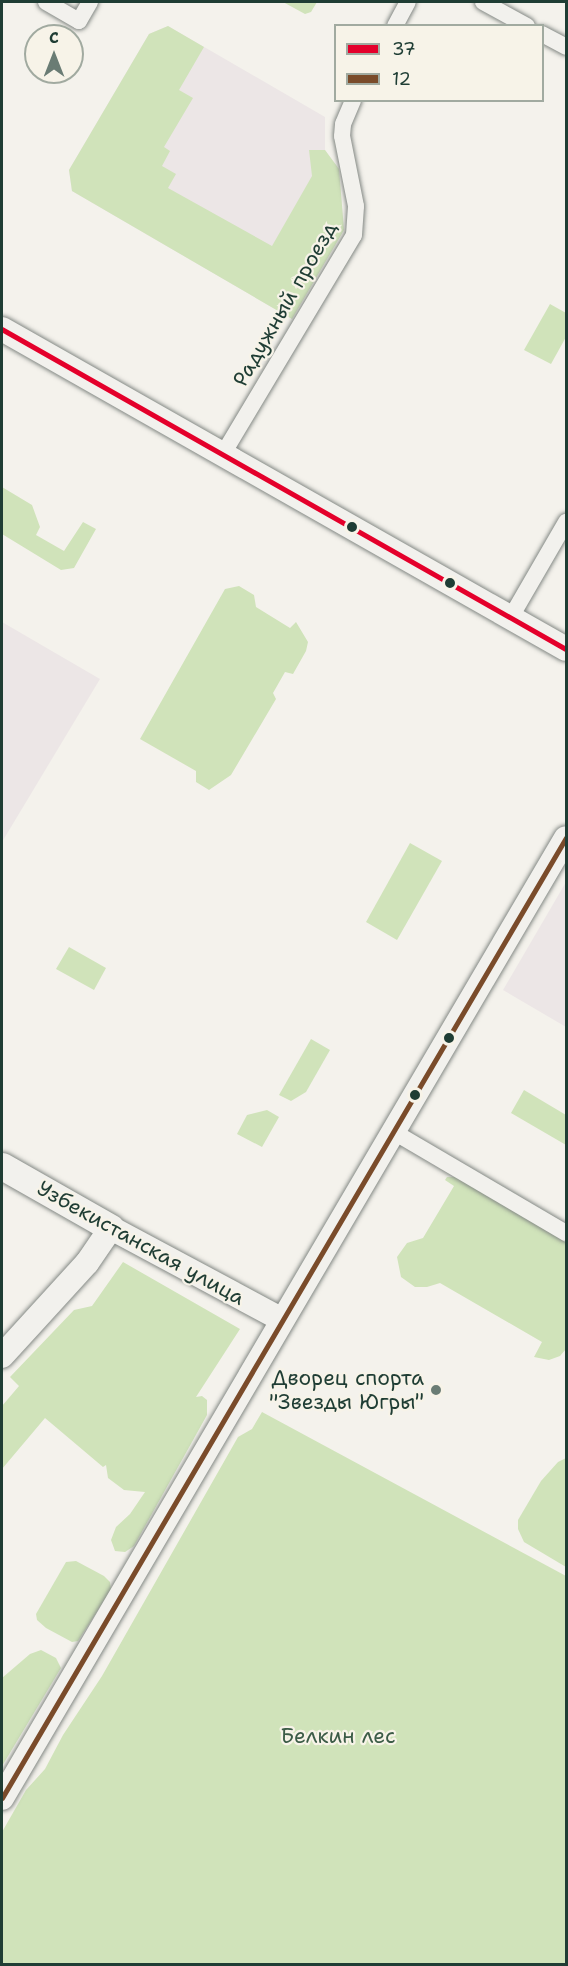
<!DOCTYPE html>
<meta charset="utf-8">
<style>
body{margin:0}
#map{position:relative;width:568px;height:1966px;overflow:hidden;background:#f4f2ec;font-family:"Shantell Sans",sans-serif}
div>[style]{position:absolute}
.built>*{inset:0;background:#ece6e6}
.green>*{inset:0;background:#d0e3ba}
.roads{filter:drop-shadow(0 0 2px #848985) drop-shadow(0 0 2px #848985)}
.minor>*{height:16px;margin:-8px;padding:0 8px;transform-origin:8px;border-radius:8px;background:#f2f1ed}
.secondary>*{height:24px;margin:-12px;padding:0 12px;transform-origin:12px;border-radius:12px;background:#f2f1ed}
.primary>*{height:27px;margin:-13.5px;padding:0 13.5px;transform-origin:13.5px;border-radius:13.5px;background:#f2f1ed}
.bus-1>*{height:4.5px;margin:-2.25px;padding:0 2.25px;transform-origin:2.25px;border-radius:2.25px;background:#e4002b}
.bus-2>*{height:4.5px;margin:-2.25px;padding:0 2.25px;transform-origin:2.25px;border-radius:2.25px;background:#7a4b2a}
.dots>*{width:16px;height:16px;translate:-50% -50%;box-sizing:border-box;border:3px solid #f7f3e8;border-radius:50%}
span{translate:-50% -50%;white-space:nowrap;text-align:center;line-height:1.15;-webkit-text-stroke:4.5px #f7f3e8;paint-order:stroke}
.street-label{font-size:21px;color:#1f3d34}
.poi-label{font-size:21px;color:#1f3d34}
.right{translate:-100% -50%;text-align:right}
.park-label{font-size:21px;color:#3c5c47}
.frame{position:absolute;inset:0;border:3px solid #1f3d34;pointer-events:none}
.legend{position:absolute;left:334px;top:24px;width:210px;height:78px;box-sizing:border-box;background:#f7f3e8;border:2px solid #a1aaa0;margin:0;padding:8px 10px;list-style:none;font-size:18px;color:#1f3d34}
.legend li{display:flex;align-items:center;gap:12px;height:30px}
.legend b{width:30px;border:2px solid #a1aaa0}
.north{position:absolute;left:24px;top:24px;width:60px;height:60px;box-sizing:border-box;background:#f7f3e8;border:2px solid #a1aaa0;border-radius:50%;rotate:0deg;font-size:16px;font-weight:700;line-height:24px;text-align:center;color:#1f3d34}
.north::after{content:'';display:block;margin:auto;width:21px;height:27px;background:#6a7c74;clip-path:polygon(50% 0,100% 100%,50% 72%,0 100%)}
</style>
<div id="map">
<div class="built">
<div style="clip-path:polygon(168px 26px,325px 117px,325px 150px,339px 169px,344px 230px,292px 319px,72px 191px,69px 170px,149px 34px)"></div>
<div style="clip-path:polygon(2px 622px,100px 679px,2px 842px)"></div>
<div style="clip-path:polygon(566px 882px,566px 1027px,503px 990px)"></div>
</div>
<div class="green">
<div style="clip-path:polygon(283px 2px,317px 2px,311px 12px,305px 14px)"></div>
<div style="clip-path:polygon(168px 26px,204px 47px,179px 90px,193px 98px,164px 147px,170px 151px,162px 166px,176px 174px,168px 188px,272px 246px,312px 176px,309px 150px,325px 150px,339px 169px,344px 230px,292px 319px,72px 191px,69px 170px,149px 34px)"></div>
<div style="clip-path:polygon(550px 304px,566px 313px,566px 337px,551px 364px,524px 350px)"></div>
<div style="clip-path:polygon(2px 487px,32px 505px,40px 527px,36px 535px,64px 551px,83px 522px,96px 529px,74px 568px,61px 570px,2px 534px)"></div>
<div style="clip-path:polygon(239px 586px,254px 595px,256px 607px,290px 628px,296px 622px,308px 642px,306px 651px,293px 674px,285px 672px,273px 693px,276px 699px,231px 775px,209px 790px,196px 782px,196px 771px,140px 739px,225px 589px)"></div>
<div style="clip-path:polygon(410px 843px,442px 861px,397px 940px,366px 922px)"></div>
<div style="clip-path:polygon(69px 947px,106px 968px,94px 990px,56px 969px)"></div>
<div style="clip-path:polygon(311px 1039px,330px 1050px,306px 1092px,291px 1101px,279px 1095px)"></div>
<div style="clip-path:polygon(524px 1090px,566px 1115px,566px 1145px,511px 1113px)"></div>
<div style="clip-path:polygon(267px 1110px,279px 1117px,262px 1147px,237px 1134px,247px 1115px)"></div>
<div style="clip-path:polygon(447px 1177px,456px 1177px,566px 1241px,566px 1349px,560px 1356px,549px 1360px,534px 1357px,542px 1342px,440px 1283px,427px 1287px,415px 1287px,401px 1277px,397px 1257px,407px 1243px,423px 1238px,454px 1186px,445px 1180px)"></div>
<div style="clip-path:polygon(123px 1262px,240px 1329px,196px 1397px,202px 1396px,207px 1400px,207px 1415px,134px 1546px,125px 1552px,115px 1551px,111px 1540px,116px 1527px,130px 1514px,145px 1492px,124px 1490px,108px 1478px,106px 1465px,103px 1467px,45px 1418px,2px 1469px,2px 1406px,19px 1386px,10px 1377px,74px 1310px,92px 1306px)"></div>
<div style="clip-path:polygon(262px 1412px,566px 1576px,566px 1964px,2px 1964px,2px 1832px,26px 1790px,45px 1769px,63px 1735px,102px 1676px,238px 1437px,252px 1429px)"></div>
<div style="clip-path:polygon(566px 1458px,566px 1567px,524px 1542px,518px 1529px,518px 1520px,541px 1481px,558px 1462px)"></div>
<div style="clip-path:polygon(76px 1561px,104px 1576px,110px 1582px,111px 1590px,78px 1641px,72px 1642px,46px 1628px,37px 1620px,36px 1614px,66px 1562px)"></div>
<div style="clip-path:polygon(41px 1650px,56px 1658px,61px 1668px,2px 1766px,2px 1678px,30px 1654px)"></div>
</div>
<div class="roads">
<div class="minor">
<div style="left:46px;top:2px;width:38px;rotate:30deg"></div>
<div style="left:79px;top:21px;width:22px;rotate:-60deg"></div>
<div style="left:483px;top:2px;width:50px;rotate:28.6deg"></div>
<div style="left:395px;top:26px;width:27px;rotate:-62deg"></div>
<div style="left:542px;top:34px;width:27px;rotate:28deg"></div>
<div style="left:223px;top:454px;width:255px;rotate:-59.1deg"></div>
<div style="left:354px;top:235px;width:29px;rotate:-86deg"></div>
<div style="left:356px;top:206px;width:71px;rotate:-101.3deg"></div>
<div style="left:342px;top:136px;width:12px;rotate:-85deg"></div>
<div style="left:343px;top:124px;width:26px;rotate:-67deg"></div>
<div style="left:511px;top:617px;width:110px;rotate:-59.9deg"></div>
<div style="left:392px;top:1131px;width:202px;rotate:30.4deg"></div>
</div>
<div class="secondary">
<div style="left:2px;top:329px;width:648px;rotate:29.57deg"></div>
<div style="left:2px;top:1356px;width:126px;rotate:-47.6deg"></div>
<div style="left:87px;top:1263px;width:42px;rotate:-55.6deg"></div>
<div style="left:111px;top:1228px;width:193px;rotate:28.2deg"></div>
<div style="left:2px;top:1798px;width:1113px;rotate:-59.57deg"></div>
</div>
<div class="primary">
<div style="left:2px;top:1166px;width:125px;rotate:29.6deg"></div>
</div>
</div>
<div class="bus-1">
<div style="left:2px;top:329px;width:648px;rotate:29.57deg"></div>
</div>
<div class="bus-2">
<div style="left:2px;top:1798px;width:1113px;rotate:-59.57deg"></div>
</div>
<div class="dots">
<div style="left:352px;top:527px;background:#1f3d34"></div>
<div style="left:450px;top:583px;background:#1f3d34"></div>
<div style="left:449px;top:1038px;background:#1f3d34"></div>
<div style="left:415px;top:1095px;background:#1f3d34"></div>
<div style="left:436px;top:1390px;background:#6a7c74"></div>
</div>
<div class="street-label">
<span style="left:285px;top:304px;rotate:-60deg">Радужный проезд</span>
<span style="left:141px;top:1243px;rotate:29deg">Узбекистанская улица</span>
</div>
<div class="poi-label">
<span class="right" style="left:424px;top:1390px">Дворец спорта<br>"Звезды Югры"</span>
</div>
<div class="park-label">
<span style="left:338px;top:1736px">Белкин лес</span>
</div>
<div class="frame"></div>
<ul class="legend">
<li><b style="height:8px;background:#e4002b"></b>37</li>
<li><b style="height:8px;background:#7a4b2a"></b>12</li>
</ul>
<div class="north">С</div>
</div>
